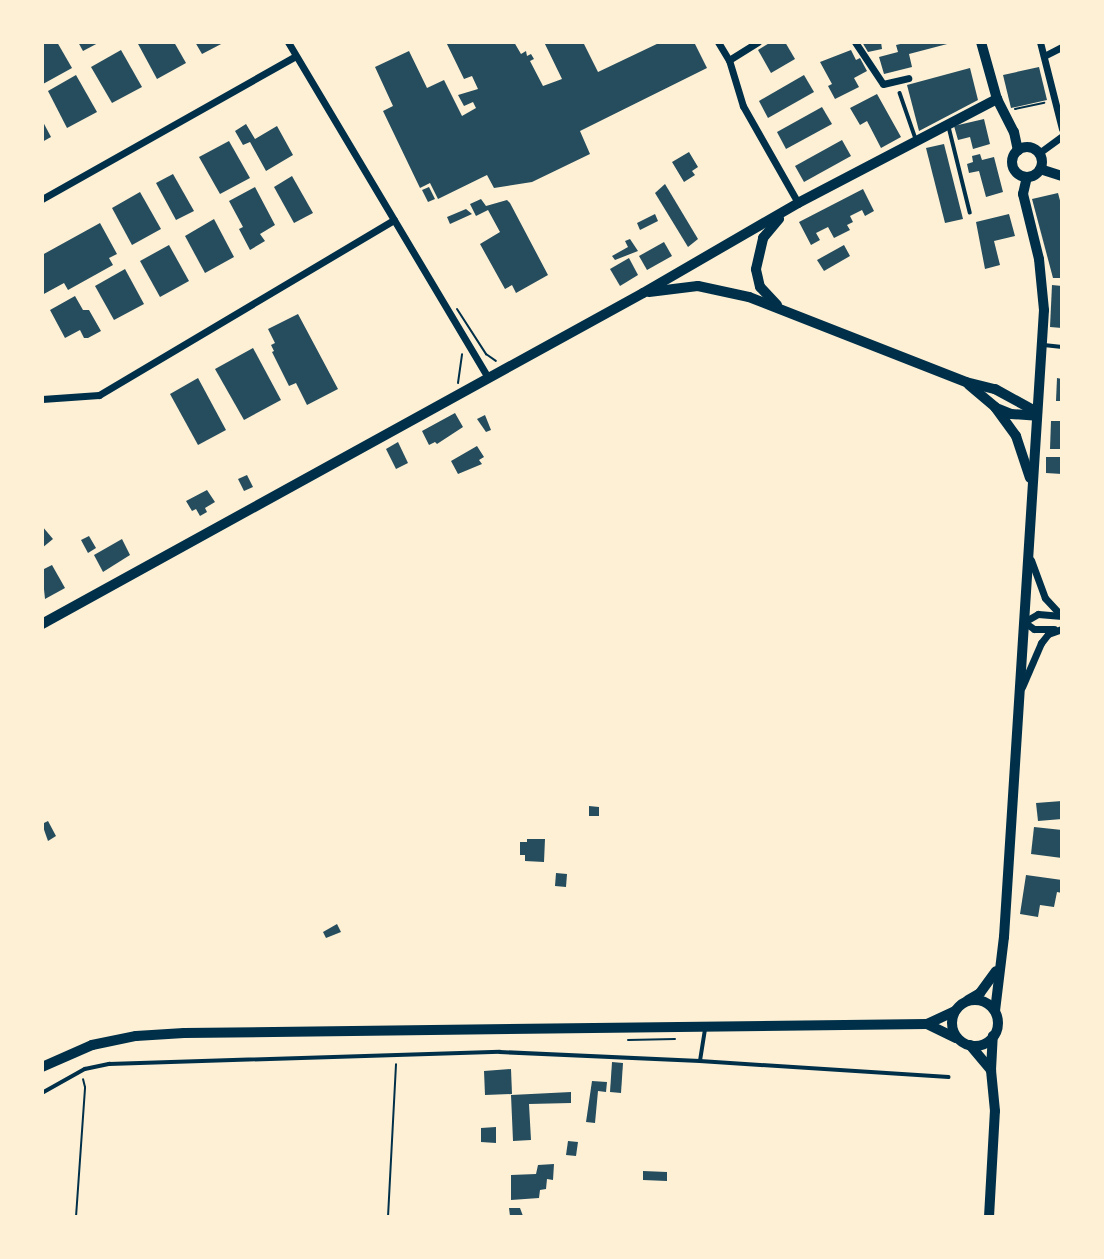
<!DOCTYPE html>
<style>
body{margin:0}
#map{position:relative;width:1104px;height:1259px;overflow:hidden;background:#fdf0d5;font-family:"Roboto Serif",serif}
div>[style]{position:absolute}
.building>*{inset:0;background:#264d5e}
.path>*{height:2px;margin:-1px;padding:0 1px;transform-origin:1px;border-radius:1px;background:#003049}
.service>*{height:3.5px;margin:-1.75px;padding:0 1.75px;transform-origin:1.75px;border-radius:1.75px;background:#003049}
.minor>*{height:7px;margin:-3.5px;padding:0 3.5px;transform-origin:3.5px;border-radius:3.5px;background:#003049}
.secondary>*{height:10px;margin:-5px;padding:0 5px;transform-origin:5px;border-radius:5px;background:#003049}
.secondary>.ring{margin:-5px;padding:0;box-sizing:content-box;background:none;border:10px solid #003049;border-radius:50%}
.primary>*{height:10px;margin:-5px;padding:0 5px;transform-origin:5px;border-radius:5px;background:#003049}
.primary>.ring{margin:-5px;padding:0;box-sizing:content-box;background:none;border:10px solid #003049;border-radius:50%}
span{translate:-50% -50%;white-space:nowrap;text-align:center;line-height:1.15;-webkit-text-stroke:7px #fdf0d5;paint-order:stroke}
.frame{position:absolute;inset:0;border:44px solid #fdf0d5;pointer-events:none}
</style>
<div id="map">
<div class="building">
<div style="clip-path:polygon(42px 42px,57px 42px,72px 68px,43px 84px)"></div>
<div style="clip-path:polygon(78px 42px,100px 42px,83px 51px)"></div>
<div style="clip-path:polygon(137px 42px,174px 42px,186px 63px,157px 79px)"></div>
<div style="clip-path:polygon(195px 42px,225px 42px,202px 54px)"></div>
<div style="clip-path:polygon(446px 42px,514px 42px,521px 54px,526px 51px,527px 56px,531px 54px,534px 59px,530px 61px,543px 86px,562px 79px,544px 42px,583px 42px,598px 72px,661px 42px,694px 42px,707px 68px,580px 131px,590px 154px,532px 182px,494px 188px,487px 175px,438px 199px,430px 183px,420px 188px,383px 111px,393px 106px,375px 67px,409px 51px,427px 88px,444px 80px,462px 116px,476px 108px,473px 102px,464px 106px,458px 95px,478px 89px,472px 76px,464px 79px)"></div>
<div style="clip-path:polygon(771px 42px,785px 42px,795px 59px,771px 73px,758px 50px)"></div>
<div style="clip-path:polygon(862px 42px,881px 42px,882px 49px,868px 52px)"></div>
<div style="clip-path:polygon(909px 42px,951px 42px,951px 43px,909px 54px,912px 67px,884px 74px,879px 57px,898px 52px,896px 45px)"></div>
<div style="clip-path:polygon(121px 50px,142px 87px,112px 103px,91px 67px)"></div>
<div style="clip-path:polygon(851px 50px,856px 60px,860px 58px,867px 71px,854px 78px,859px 87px,835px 99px,828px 86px,832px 84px,820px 62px)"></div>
<div style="clip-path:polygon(1039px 67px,1047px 100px,1011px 108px,1003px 75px)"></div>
<div style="clip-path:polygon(970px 68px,978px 100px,919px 131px,907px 85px)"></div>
<div style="clip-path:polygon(76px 75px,97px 112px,67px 128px,48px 91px)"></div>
<div style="clip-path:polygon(804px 75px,814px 92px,768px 118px,759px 101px)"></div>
<div style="clip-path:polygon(877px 94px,901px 137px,881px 148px,867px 121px,860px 125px,850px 108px)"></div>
<div style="clip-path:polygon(822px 107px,832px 124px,786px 149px,777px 132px)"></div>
<div style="clip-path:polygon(984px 119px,990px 144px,973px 149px,970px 137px,958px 140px,954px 126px)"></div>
<div style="clip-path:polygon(42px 120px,51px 137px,42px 142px)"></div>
<div style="clip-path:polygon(246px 124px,255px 139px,277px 126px,293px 155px,266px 171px,250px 142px,243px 145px,235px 131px)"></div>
<div style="clip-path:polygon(842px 140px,851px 156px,804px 182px,795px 166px)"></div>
<div style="clip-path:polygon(229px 141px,250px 178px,220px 194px,199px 157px)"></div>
<div style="clip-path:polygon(944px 144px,963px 219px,945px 223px,926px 148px)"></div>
<div style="clip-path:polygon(689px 152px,698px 167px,692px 171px,695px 175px,684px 182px,672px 162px)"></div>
<div style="clip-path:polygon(980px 154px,982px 160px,994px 157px,1003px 192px,986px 197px,979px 171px,969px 173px,967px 164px,973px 162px,972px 156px)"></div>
<div style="clip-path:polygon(173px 174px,194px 211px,176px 220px,156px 183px)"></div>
<div style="clip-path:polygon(292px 176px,313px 213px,294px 223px,274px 187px)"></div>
<div style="clip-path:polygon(665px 184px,698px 239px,688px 247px,655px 193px)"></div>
<div style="clip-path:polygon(255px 187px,275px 225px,260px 234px,265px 241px,250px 250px,239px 229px,243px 227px,229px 201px)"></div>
<div style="clip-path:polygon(429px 187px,435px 199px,428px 202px,422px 190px)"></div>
<div style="clip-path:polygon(863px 189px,874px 211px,865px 216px,862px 210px,850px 216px,853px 222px,847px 225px,850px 230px,834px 238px,828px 227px,816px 233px,820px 240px,811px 245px,799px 222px)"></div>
<div style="clip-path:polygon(140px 192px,161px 229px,132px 245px,112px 208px)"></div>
<div style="clip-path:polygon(1058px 193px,1062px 208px,1062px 278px,1053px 278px,1032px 199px)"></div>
<div style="clip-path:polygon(481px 199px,486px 206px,507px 200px,510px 203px,548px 275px,516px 293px,512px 285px,505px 289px,480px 244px,500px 232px,488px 210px,476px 216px,470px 204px)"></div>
<div style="clip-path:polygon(466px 209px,472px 214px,450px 224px,447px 217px)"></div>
<div style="clip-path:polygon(655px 214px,658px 221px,640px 230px,637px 223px)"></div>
<div style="clip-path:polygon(1009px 214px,1015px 236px,994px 241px,1000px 265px,985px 269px,976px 222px)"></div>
<div style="clip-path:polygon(214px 219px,234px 257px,205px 273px,185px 236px)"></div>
<div style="clip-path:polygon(100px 223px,117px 254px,109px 258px,113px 265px,68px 290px,64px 283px,42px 295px,42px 255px)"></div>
<div style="clip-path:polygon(630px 239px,638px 251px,615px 260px,612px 256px,628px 247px,625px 241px)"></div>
<div style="clip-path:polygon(664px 242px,672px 256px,647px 270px,639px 256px)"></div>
<div style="clip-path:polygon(169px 245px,189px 281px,160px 297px,140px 261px)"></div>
<div style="clip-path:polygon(844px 245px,850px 256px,824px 271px,817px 260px)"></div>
<div style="clip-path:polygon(629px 258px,638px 275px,620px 286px,610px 269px)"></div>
<div style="clip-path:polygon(125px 269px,144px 304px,114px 320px,95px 286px)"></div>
<div style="clip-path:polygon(1052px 285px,1062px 286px,1062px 328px,1050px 327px)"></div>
<div style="clip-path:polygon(75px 296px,83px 310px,89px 310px,101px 331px,88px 338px,84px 338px,80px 330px,65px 338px,50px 310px)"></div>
<div style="clip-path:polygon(298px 314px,338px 389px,307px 405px,296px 383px,289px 386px,272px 352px,274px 351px,271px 345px,275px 343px,268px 329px)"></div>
<div style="clip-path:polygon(253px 348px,281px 400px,244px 420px,215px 369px)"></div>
<div style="clip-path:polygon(198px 378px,226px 430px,198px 445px,170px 394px)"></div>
<div style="clip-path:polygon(1057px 378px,1062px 379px,1062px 401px,1056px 401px)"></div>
<div style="clip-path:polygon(455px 413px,463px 427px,437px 444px,435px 442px,429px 445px,422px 431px)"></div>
<div style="clip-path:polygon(485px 415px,491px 430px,486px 432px,477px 419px)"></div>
<div style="clip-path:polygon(1051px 421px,1062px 421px,1062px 449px,1050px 449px)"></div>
<div style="clip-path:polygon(398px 442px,408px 463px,396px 469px,386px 449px)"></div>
<div style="clip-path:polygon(477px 446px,484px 457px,479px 460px,482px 464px,458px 474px,451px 461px)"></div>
<div style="clip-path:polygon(1046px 457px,1062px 457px,1062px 474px,1046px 473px)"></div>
<div style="clip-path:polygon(247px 475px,253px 487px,244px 491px,238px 479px)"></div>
<div style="clip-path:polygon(207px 490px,215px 502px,205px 508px,207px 512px,200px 516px,196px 509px,192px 511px,186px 501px)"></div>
<div style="clip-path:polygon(42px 526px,53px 539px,42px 548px)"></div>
<div style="clip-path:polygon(89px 536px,96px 548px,88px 553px,81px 540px)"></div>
<div style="clip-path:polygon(122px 539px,130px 555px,103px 572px,94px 555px)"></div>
<div style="clip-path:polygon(52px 565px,65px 588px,45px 599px,42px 570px)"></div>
<div style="clip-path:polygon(1062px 801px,1062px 819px,1038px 821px,1036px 803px)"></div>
<div style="clip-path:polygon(589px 806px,599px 807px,599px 816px,589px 816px)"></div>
<div style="clip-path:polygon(48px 821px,56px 836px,48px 841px,42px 824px)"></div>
<div style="clip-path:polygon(1034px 827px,1062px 830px,1062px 858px,1031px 854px)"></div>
<div style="clip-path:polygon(527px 839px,545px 839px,544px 862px,525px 861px,525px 855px,520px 855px,520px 842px,527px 842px)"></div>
<div style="clip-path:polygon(556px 873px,567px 874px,566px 887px,555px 886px)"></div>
<div style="clip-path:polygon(1026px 875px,1062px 880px,1062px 893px,1057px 892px,1054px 907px,1040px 905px,1038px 917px,1020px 914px)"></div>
<div style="clip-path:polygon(337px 924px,341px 932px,326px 938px,323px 932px)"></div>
<div style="clip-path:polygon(612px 1062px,623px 1063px,621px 1093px,610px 1092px)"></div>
<div style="clip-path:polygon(511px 1069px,512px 1094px,485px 1095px,484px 1071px)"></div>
<div style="clip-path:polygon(592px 1081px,607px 1082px,606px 1092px,598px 1091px,595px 1123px,586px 1122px)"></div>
<div style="clip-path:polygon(571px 1092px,571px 1103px,529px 1104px,531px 1140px,513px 1141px,511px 1095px)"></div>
<div style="clip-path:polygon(496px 1127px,496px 1143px,481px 1142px,481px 1128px)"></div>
<div style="clip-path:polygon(568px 1141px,578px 1142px,576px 1156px,566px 1155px)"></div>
<div style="clip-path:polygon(554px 1164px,553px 1180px,547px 1179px,546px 1189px,540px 1190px,539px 1198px,511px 1200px,511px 1175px,536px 1174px,538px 1165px)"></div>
<div style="clip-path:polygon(643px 1171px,667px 1172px,667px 1181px,643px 1180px)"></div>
<div style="clip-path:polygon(509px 1208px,520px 1208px,523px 1216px,510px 1216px)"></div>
</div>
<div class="path">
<div style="left:1015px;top:109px;width:30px;rotate:-12deg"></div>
<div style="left:457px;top:309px;width:54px;rotate:57.2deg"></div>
<div style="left:486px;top:354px;width:12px;rotate:35deg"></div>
<div style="left:458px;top:383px;width:29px;rotate:-82deg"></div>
<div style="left:628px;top:1040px;width:47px;rotate:-1.2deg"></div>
<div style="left:76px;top:1217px;width:130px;rotate:-86deg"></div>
<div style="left:85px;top:1087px;width:8px;rotate:-104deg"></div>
<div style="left:388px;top:1217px;width:153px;rotate:-87deg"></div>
</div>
<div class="service">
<div style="left:900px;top:93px;width:49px;rotate:70.8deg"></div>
<div style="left:949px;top:127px;width:88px;rotate:76.1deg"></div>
<div style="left:1044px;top:345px;width:18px;rotate:6deg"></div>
<div style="left:700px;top:1061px;width:249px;rotate:3.7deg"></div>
<div style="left:42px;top:1093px;width:49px;rotate:-29.2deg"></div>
<div style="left:85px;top:1069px;width:25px;rotate:-12deg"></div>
<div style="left:109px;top:1064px;width:391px;rotate:-1.8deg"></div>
<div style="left:500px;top:1052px;width:200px;rotate:2.6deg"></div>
<div style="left:700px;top:1061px;width:33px;rotate:-81deg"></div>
</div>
<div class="minor">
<div style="left:288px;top:42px;width:391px;rotate:59.2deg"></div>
<div style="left:718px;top:42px;width:21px;rotate:59deg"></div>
<div style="left:729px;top:60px;width:48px;rotate:73.1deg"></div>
<div style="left:743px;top:106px;width:112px;rotate:60.4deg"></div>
<div style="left:855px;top:42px;width:50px;rotate:56.3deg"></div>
<div style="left:883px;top:84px;width:26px;rotate:-13deg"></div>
<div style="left:1040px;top:42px;width:90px;rotate:75.8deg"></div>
<div style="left:1044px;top:56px;width:20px;rotate:-27deg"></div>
<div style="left:729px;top:60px;width:34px;rotate:-32deg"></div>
<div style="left:1039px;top:153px;width:29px;rotate:-36deg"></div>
<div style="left:42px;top:199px;width:291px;rotate:-29.4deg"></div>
<div style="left:42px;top:399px;width:57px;rotate:-4deg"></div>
<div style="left:99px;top:395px;width:343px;rotate:-30.7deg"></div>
<div style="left:1031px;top:560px;width:40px;rotate:69.8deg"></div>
<div style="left:1045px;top:598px;width:21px;rotate:47deg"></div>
<div style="left:1054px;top:629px;width:20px;rotate:180deg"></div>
<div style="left:1034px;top:629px;width:12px;rotate:-145deg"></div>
<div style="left:1024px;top:622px;width:16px;rotate:-30deg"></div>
<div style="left:1038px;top:614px;width:24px;rotate:5deg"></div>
<div style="left:1022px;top:687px;width:48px;rotate:-66.6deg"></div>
<div style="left:1041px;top:643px;width:11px;rotate:-52deg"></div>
<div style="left:1048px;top:634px;width:15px;rotate:-20deg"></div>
</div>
<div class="secondary">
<div style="left:981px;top:42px;width:59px;rotate:74.3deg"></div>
<div style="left:997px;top:99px;width:37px;rotate:63deg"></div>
<div style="left:1014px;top:132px;width:19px;rotate:78deg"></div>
<div class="ring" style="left:1012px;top:147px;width:20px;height:20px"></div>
<div style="left:1040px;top:169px;width:23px;rotate:18deg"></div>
<div style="left:649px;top:292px;width:49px;rotate:-7deg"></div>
<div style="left:698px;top:286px;width:52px;rotate:12.2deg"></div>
<div style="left:749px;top:297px;width:233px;rotate:21.4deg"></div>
<div style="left:966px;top:382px;width:30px;rotate:14deg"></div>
<div style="left:995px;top:389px;width:48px;rotate:28.7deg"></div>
<div style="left:777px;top:305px;width:25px;rotate:-133deg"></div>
<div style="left:760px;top:287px;width:18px;rotate:-103deg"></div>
<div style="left:756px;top:269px;width:32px;rotate:-77deg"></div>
<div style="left:763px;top:238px;width:25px;rotate:-50deg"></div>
<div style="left:969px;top:385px;width:34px;rotate:40deg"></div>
<div style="left:995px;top:407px;width:36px;rotate:54deg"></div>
<div style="left:1016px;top:436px;width:44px;rotate:71.6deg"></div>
<div style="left:996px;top:408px;width:16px;rotate:22deg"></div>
<div style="left:1011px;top:414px;width:26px;rotate:4deg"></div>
<div style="left:42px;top:624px;width:686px;rotate:-28.84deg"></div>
<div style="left:643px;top:293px;width:179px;rotate:-30.1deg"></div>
<div style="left:798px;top:203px;width:225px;rotate:-27.6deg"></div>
<div style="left:968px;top:1000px;width:14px;rotate:-30deg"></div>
<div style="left:980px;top:993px;width:27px;rotate:-54deg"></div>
<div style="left:995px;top:1011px;width:75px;rotate:-83.1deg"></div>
<div style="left:1004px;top:937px;width:628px;rotate:-86.35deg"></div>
<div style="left:1044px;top:310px;width:51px;rotate:-95.6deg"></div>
<div style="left:1039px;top:259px;width:67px;rotate:-103.8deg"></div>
<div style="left:1023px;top:194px;width:17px;rotate:-77deg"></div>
</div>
<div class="primary">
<div class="ring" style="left:952px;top:1000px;width:36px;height:36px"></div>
<div style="left:955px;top:1011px;width:31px;rotate:155deg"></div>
<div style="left:927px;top:1024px;width:32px;rotate:26deg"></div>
<div style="left:970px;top:1045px;width:33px;rotate:50deg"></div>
<div style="left:991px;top:1070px;width:34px;rotate:-87deg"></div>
<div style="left:42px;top:1067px;width:55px;rotate:-23.7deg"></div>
<div style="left:92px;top:1045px;width:45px;rotate:-11.6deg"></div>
<div style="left:136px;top:1036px;width:48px;rotate:-3.6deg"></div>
<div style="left:184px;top:1033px;width:743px;rotate:-0.69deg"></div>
<div style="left:989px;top:1217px;width:106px;rotate:-86.8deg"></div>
<div style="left:995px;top:1111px;width:41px;rotate:-95.6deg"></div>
</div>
<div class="frame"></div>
</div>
